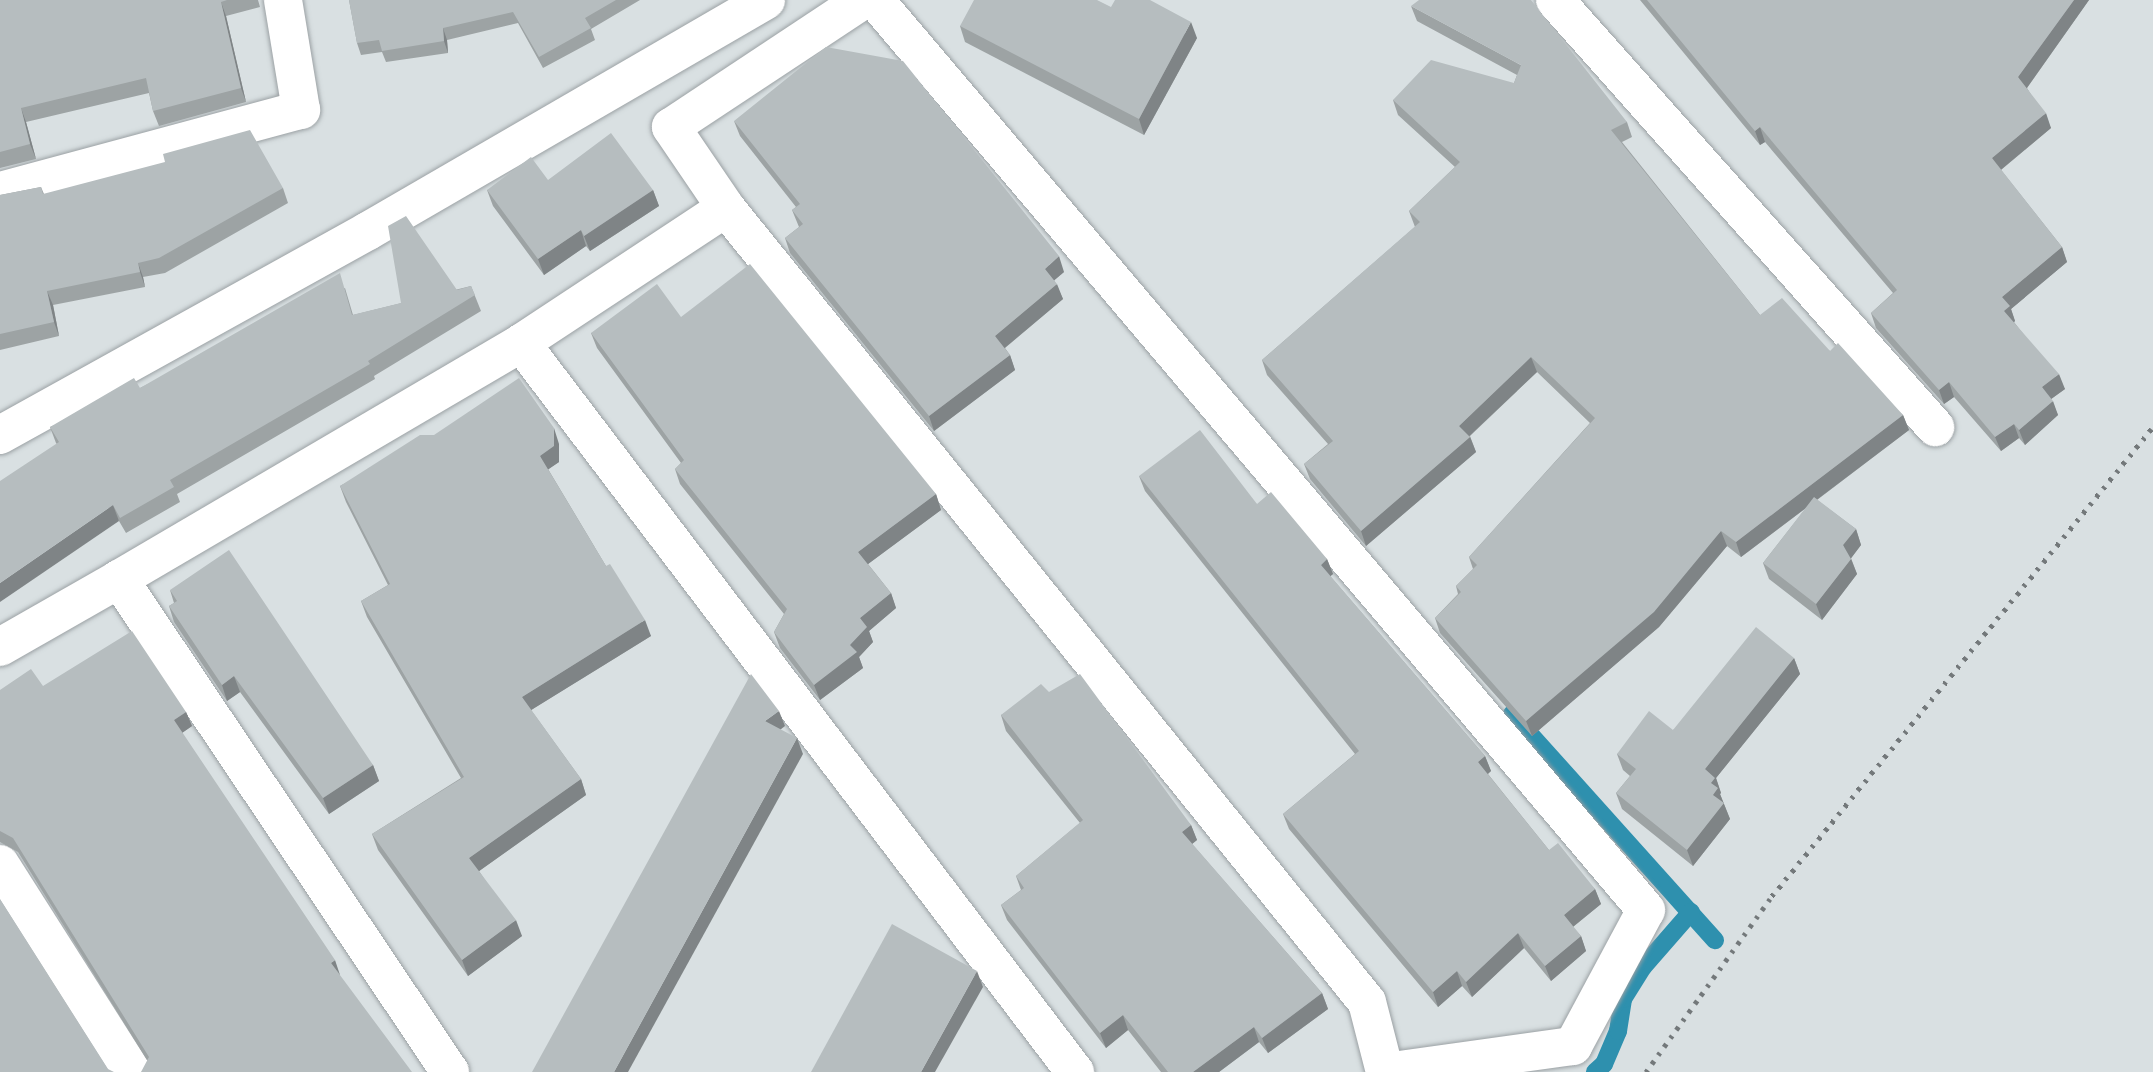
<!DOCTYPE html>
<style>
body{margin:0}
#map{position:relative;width:2153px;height:1072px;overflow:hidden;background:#d9e0e2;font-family:"Space Grotesk",sans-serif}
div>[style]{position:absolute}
.stream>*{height:18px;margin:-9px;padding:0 9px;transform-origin:9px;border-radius:9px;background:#2e90ae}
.roads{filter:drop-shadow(0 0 2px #9ba1a4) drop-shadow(0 0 2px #9ba1a4)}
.minor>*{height:38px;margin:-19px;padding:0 19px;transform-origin:19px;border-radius:19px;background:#fff}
.rail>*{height:5px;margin-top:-2.5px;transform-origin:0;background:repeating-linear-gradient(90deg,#73787a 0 3.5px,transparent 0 10.5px)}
.wall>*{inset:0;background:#9da3a4}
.shaded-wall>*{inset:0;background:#7f8486}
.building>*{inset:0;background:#b6bdbf}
span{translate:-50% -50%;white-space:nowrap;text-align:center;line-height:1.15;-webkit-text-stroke:7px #fff;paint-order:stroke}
</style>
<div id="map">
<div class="stream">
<div style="left:1512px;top:714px;width:304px;rotate:48.1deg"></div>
<div style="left:1595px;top:1072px;width:12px;rotate:-42deg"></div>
<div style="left:1604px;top:1064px;width:36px;rotate:-67deg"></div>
<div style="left:1618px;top:1031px;width:32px;rotate:-81deg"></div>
<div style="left:1623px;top:999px;width:38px;rotate:-58deg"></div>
<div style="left:1643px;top:967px;width:73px;rotate:-48.9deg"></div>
</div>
<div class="roads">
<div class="minor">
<div style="left:1555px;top:0;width:572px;rotate:48.33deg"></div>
<div style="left:0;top:191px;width:312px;rotate:-15.1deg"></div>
<div style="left:301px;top:110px;width:111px;rotate:-99.3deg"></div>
<div style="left:726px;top:208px;width:1020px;rotate:51.09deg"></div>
<div style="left:1367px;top:1002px;width:72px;rotate:75.6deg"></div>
<div style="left:1385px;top:1072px;width:190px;rotate:-7.9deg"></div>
<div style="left:1573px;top:1046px;width:154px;rotate:-61.8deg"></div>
<div style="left:1646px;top:910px;width:1193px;rotate:-130.27deg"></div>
<div style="left:521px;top:343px;width:916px;rotate:52.77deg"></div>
<div style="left:0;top:435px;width:421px;rotate:-29deg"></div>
<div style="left:368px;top:231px;width:460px;rotate:-30.1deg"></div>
<div style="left:119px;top:579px;width:466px;rotate:-30.4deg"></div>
<div style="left:521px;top:343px;width:245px;rotate:-33.4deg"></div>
<div style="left:726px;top:208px;width:98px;rotate:-124.2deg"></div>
<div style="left:671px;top:127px;width:230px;rotate:-33.5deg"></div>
<div style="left:0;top:647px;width:137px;rotate:-29.7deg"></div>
<div style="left:119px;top:579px;width:594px;rotate:56.12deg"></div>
<div style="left:0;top:864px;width:246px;rotate:57.6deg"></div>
</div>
</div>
<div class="rail">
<div style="left:1646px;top:1072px;width:216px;rotate:-54.4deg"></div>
<div style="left:1772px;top:896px;width:604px;rotate:-50.91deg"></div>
</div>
<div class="wall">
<div style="clip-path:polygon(0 0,258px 0,260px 7px,226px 16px,246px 102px,159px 126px,153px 111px,149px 93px,26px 122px,36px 159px,0 168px)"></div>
<div style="clip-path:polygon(349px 0,640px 0,591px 29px,595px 40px,543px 68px,518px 23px,447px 40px,448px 53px,386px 62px,382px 52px,361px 55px,357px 43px)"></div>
<div style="clip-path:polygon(1640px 0,2089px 0,2027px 88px,2051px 128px,2001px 170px,2062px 247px,2067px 262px,2011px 309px,2015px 321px,2014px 322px,2065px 389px,2051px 399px,2058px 415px,2025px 445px,2019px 438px,2001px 451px,1954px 397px,1944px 404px,1876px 328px,1871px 313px,1893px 293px,1765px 142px,1760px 145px)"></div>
<div style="clip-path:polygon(1411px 6px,1627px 122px,1632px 137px,1622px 142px,1760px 315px,1830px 351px,1903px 415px,1909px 430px,1817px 500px,1856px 529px,1861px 545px,1851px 558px,1857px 574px,1822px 620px,1769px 579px,1763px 563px,1806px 508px,1741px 557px,1727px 546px,1659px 627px,1532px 736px,1440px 633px,1435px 618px,1458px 594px,1456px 586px,1473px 569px,1469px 557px,1590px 423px,1537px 372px,1470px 436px,1476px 452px,1366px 546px,1310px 479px,1304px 464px,1328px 444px,1267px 375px,1262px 360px,1415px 227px,1409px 211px,1455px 167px,1398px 115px,1393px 100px,1514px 83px,1517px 75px,1417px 21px)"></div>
<div style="clip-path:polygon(1111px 7px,1197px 38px,1144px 135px,965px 42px,960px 26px)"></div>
<div style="clip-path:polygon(734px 121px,1064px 272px,1054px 280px,1063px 299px,1005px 348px,1010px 355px,1015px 370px,934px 431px,790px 253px,785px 238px,799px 227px,792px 210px,796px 207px,740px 136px)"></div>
<div style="clip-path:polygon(548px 180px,653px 190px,659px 206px,590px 251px,586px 246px,544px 275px,493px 206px,487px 190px)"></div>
<div style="clip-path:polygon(41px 187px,44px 194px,283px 188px,288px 203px,165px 273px,143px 277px,145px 287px,53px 305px,59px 336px,0 350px,0 195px)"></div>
<div style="clip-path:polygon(471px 286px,481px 311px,374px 376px,375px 379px,177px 494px,180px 502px,126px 533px,119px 521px,56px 443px,50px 427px,140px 388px,345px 288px,353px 315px)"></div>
<div style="clip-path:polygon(681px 317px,936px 494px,941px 510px,868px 564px,891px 593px,896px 608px,869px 631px,873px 642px,859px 657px,863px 668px,820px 700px,780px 648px,774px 632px,784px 614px,680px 484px,675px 469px,681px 463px,597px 348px,591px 333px)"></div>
<div style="clip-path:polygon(434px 435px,559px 444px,559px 462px,548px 469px,606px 566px,651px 636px,531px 710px,581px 779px,586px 795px,479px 871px,522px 936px,468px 976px,378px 850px,372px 834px,461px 778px,367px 617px,361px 601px,388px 585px,346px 502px,340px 486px)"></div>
<div style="clip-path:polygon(1139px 476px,1257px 504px,1327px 559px,1333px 574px,1330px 576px,1485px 756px,1491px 771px,1488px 774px,1549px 850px,1595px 889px,1601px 904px,1573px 927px,1581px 936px,1586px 951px,1551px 981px,1524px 948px,1472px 997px,1462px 986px,1438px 1007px,1289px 829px,1283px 814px,1355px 754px,1145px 491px)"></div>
<div style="clip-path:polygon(170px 590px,373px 765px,379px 781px,329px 814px,240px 692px,227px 701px,174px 622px,169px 606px,174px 603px)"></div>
<div style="clip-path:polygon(1794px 658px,1800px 674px,1716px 778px,1721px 793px,1720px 794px,1730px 819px,1693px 866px,1622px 809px,1616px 793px,1630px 776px,1623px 770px,1617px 754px,1673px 730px)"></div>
<div style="clip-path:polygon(43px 686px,186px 712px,192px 726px,182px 733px,340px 975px,147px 1060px,18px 852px,0 842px,0 690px)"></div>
<div style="clip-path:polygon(1049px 692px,1191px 825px,1197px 840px,1192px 844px,1322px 993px,1328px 1009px,1268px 1053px,1259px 1042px,1219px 1072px,1161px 1072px,1128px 1030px,1106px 1048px,1007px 920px,1001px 905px,1021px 890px,1016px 876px,1080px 823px,1006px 731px,1001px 715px)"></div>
</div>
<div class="shaded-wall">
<div style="clip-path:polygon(2074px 0,2089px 0,2024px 92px,2018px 77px)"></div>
<div style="clip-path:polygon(221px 2px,226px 16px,246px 102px,241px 88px)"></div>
<div style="clip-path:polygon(1191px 22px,1197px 38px,1144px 135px,1139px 119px)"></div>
<div style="clip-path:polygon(443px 28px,447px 40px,448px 53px,444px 41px)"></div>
<div style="clip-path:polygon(21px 108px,26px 122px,36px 159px,30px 144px)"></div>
<div style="clip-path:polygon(2046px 113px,2051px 128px,1997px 173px,1992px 158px)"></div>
<div style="clip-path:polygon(1760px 127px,1765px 142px,1760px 145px,1755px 131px)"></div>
<div style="clip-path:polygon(653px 190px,659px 206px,590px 251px,584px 236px)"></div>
<div style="clip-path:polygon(581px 230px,586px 246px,544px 275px,538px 259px)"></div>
<div style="clip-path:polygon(2062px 247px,2067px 262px,2011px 309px,2015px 321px,2010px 326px,2004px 311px,2002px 297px)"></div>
<div style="clip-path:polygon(1059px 256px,1064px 272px,1050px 284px,1045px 269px)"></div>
<div style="clip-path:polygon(138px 263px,143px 277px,145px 287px,140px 272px)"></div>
<div style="clip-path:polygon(1057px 284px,1063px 299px,1001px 351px,995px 336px)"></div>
<div style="clip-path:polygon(47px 291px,53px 305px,59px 336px,54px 322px)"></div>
<div style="clip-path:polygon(1010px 355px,1015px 370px,934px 431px,929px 416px)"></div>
<div style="clip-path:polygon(1531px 357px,1537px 372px,1464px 441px,1459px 426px)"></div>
<div style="clip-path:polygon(2059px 374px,2065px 389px,2047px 402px,2042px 387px)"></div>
<div style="clip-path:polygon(1949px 382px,1954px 397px,1944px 404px,1939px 390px)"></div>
<div style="clip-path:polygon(2053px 401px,2058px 415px,2025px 445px,2019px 430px)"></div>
<div style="clip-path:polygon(1903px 415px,1909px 430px,1741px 557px,1736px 542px)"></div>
<div style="clip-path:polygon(2014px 424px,2019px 438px,2001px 451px,1995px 437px)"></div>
<div style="clip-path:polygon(554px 428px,559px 444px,559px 462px,546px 471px,540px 456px)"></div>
<div style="clip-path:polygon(1470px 437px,1476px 452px,1366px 546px,1361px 531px)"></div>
<div style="clip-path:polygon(936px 494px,941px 510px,864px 567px,858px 552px)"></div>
<div style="clip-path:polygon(113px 505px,119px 521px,0 602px,0 583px)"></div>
<div style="clip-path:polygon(1856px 529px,1861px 545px,1849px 561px,1843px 545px)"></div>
<div style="clip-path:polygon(1721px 531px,1727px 546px,1659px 627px,1532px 736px,1526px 721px)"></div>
<div style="clip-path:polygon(1327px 559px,1333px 574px,1326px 580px,1321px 565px)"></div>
<div style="clip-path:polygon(1851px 559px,1857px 574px,1822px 620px,1816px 604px)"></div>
<div style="clip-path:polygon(891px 593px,896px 608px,869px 631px,873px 642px,859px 657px,863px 668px,820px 700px,814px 685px,850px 645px,860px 618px)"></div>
<div style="clip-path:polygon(645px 620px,651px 636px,528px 712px,522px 697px)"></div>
<div style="clip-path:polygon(1794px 658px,1800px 674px,1716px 778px,1721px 793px,1720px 794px,1730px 819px,1693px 866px,1687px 850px,1705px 769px)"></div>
<div style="clip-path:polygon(234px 676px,240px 692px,227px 701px,222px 685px)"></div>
<div style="clip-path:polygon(779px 711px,785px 726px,771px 737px,765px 721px)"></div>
<div style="clip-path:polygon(186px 712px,192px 726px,179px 735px,174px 720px)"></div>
<div style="clip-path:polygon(797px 738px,803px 754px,628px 1072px,614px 1072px)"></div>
<div style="clip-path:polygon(1485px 756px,1491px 771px,1484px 777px,1478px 762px)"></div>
<div style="clip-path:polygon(373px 765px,379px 781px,329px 814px,323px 798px)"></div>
<div style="clip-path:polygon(581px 779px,586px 795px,475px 874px,469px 858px)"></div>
<div style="clip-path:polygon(1191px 825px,1197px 840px,1187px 848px,1182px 832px)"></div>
<div style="clip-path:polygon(1595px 889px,1601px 904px,1569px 930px,1564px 915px)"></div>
<div style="clip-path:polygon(516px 920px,522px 936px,468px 976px,462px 960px)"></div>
<div style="clip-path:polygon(1518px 933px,1524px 948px,1472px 997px,1466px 982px)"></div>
<div style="clip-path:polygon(1581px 936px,1586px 951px,1551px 981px,1545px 966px)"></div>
<div style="clip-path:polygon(335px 960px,340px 975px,331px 963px)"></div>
<div style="clip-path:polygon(977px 971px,983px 987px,935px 1072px,921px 1072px)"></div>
<div style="clip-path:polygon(1457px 971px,1462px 986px,1438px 1007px,1433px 992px)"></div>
<div style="clip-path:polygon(1322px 993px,1328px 1009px,1268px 1053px,1262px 1038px)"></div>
<div style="clip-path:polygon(1123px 1015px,1128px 1030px,1106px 1048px,1100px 1033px)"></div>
<div style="clip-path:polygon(1254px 1027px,1259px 1042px,1219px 1072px,1193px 1072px)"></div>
</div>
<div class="building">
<div style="clip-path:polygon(0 0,227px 0,221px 2px,241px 88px,153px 111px,146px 78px,21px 108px,30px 144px,0 152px)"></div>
<div style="clip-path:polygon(349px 0,616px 0,585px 18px,591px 28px,539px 57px,513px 12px,443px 28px,444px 41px,382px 51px,379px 40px,357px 43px)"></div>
<div style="clip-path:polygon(974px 0,1097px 0,1111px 7px,1115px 0,1150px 0,1191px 22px,1139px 119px,960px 26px)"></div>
<div style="clip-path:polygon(1419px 0,1531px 0,1627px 122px,1611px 130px,1760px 315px,1782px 298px,1830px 351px,1838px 343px,1903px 415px,1736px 542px,1721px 531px,1654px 612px,1526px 721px,1435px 618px,1461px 592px,1456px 586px,1477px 565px,1469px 557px,1595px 418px,1531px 357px,1459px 426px,1470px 437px,1361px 531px,1304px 464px,1333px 441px,1262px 360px,1420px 222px,1409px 211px,1460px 162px,1393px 100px,1431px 60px,1514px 83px,1521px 65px,1411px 6px)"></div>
<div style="clip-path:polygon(1647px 0,2074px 0,2018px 77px,2046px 113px,1992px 158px,2062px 247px,2002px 297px,2010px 306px,2004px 311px,2059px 374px,2042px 387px,2053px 401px,2019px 430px,2014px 424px,1995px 437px,1949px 382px,1939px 390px,1871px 313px,1897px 290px,1760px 127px,1755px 131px)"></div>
<div style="clip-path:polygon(826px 47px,903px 61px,1059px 256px,1045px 269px,1057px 284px,995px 336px,1010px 355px,929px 416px,785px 238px,803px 224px,792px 210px,800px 204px,734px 121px)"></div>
<div style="clip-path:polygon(250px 130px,283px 188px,159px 258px,138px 263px,140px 272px,47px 291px,54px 322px,0 334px,0 195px,41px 187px,43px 194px,165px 162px,163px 154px)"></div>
<div style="clip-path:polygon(611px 133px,653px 190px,584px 236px,581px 230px,538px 259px,487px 190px,531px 157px,548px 180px)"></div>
<div style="clip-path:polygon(406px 216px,457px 290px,471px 286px,475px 295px,368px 361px,370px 364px,170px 480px,174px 487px,120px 518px,113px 505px,0 583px,0 481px,59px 442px,50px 427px,134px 378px,140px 388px,340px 273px,352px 315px,401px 303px,388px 226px)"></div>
<div style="clip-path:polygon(750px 264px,936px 494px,858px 552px,891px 593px,860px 618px,867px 627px,850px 645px,857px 652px,814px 685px,774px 632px,787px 609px,675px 469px,684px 460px,591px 333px,657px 284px,681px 317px)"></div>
<div style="clip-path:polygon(519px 378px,554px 428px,554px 446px,540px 456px,606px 566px,610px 564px,645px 620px,522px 697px,581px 779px,469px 858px,516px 920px,462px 960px,372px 834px,464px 777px,361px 601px,390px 584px,340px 486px,420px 435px,434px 435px)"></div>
<div style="clip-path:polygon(1200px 430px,1257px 504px,1271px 492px,1327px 559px,1321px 565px,1485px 756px,1478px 762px,1549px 850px,1558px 843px,1595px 889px,1564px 915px,1581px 936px,1545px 966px,1518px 933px,1466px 982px,1457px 971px,1433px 992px,1283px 814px,1359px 751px,1139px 476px)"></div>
<div style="clip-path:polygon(1814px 497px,1856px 529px,1843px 545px,1851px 559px,1816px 604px,1763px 563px)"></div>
<div style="clip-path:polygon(229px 550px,373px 765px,323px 798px,234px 676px,222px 685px,169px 606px,177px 601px,170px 590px)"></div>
<div style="clip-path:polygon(1756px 627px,1794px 658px,1705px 769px,1715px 778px,1711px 783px,1718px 788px,1713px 795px,1724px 803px,1687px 850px,1616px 793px,1636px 769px,1617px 754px,1649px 711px,1673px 730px)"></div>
<div style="clip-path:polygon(132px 631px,186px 712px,174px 720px,335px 960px,331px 963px,412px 1072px,141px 1072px,149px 1057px,13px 838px,0 831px,0 690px,31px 669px,43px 686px)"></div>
<div style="clip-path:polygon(751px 674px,779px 711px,765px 721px,797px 738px,614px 1072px,532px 1072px)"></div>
<div style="clip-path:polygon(1080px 674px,1191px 825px,1182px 832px,1322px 993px,1262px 1038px,1254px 1027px,1193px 1072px,1168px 1072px,1123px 1015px,1100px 1033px,1001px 905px,1024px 888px,1016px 876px,1083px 820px,1001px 715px,1041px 684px,1049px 692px)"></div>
<div style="clip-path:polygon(0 899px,108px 1069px,114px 1072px,0 1072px)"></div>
<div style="clip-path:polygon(892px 924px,977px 971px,921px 1072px,811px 1072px)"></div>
</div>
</div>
